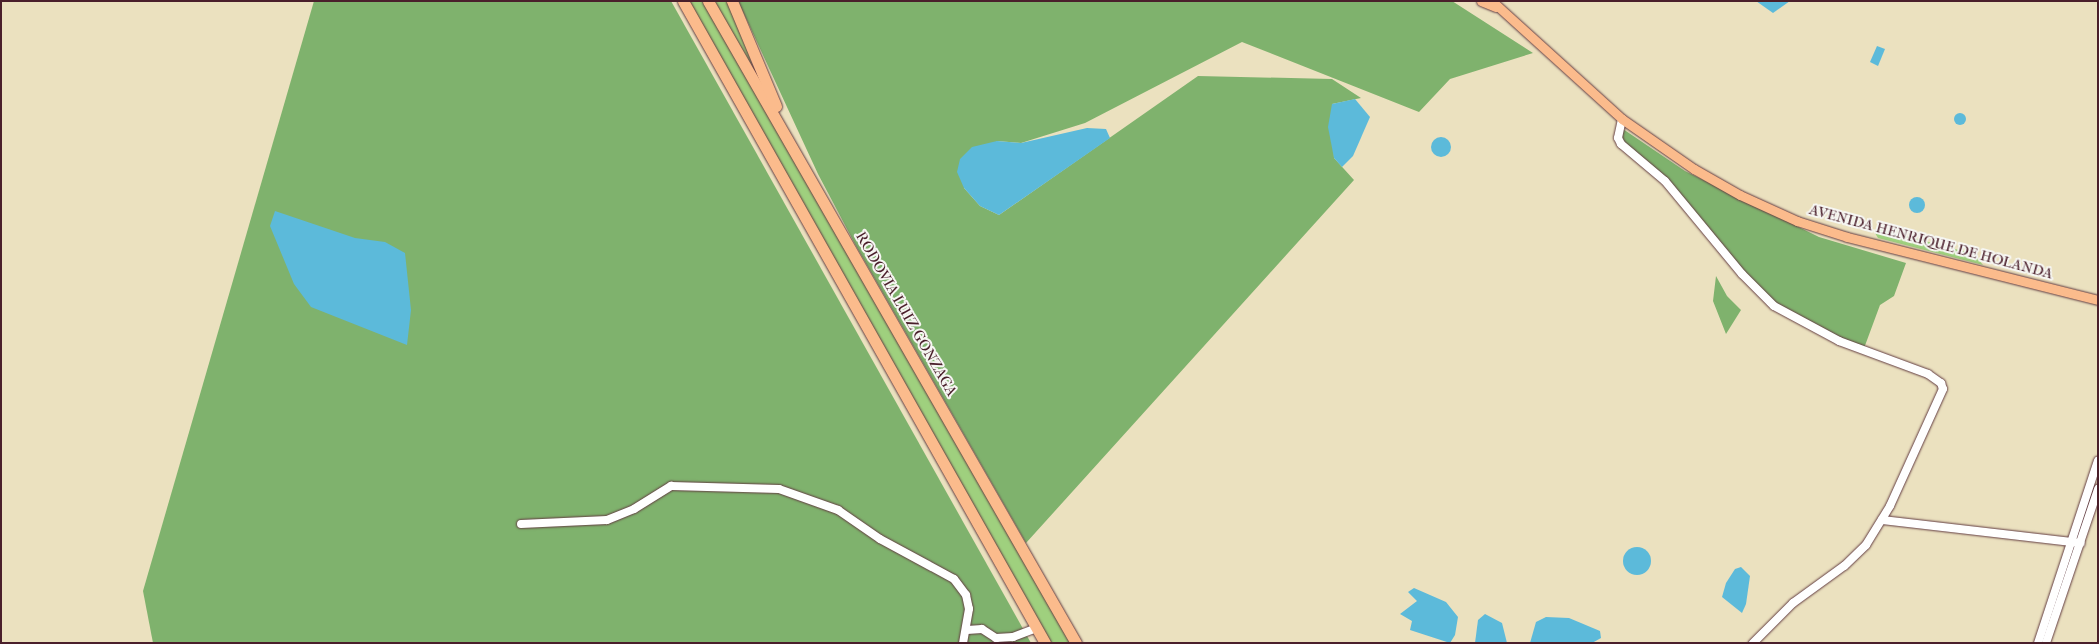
<!DOCTYPE html>
<style>
body{margin:0}
#map{position:relative;width:2099px;height:644px;overflow:hidden;background:#ebe1bf;font-family:"IM FELL French Canon",serif}
div>[style]{position:absolute}
.green>*{inset:0;background:#9fd07e}
.forest>*{inset:0;background:#7fb26d}
.water>*{inset:0;background:#5cbada}
.round{border-radius:50%}
.roads{filter:drop-shadow(0 0 1px #623c41) drop-shadow(0 0 1px #623c41)}
.minor>*{height:8px;margin:-4px;padding:0 4px;transform-origin:4px;border-radius:4px;background:#fff}
.major>*{height:9px;margin:-4.5px;padding:0 4.5px;transform-origin:4.5px;border-radius:4.5px;background:#fbbb8c}
.highway>*{height:11px;margin:-5.5px;padding:0 5.5px;transform-origin:5.5px;border-radius:5.5px;background:#fbbb8c}
span{translate:-50% -50%;white-space:nowrap;text-align:center;line-height:1.15;-webkit-text-stroke:4px #f6f6f2;paint-order:stroke}
.street-label{font-size:15px;color:#4a1f2b}
.frame{position:absolute;inset:0;border:2px solid #4a1f2b;pointer-events:none}
</style>
<div id="map">
<div class="green">
<div style="clip-path:polygon(683px 1px,708px 1px,1076px 643px,1049px 643px)"></div>
<div style="clip-path:polygon(712px 1px,730px 1px,753px 67px)"></div>
<div style="clip-path:polygon(1880px 229px,1974px 254px,1983px 265px,1878px 238px,1875px 233px)"></div>
</div>
<div class="forest">
<div style="clip-path:polygon(314px 1px,671px 1px,1031px 643px,153px 643px,143px 591px)"></div>
<div style="clip-path:polygon(738px 1px,1452px 1px,1533px 53px,1450px 79px,1419px 112px,1242px 42px,1085px 123px,1021px 143px,997px 141px,964px 188px,980px 206px,999px 215px,1198px 76px,1332px 79px,1361px 98px,1332px 104px,1334px 158px,1354px 180px,1026px 543px,856px 246px,818px 174px)"></div>
<div style="clip-path:polygon(1620px 127px,1685px 171px,1819px 237px,1906px 263px,1894px 296px,1880px 305px,1863px 351px,1774px 306px,1700px 221px,1618px 138px)"></div>
<div style="clip-path:polygon(1716px 276px,1727px 296px,1741px 310px,1726px 334px,1713px 301px)"></div>
</div>
<div class="water">
<div style="clip-path:polygon(1756px 1px,1790px 1px,1773px 13px)"></div>
<div style="clip-path:polygon(1877px 46px,1885px 49px,1878px 66px,1870px 62px)"></div>
<div style="clip-path:polygon(1355px 99px,1370px 117px,1353px 156px,1342px 167px,1334px 158px,1328px 127px,1332px 104px)"></div>
<div class="round" style="left:1954px;top:113px;width:12px;height:12px"></div>
<div style="clip-path:polygon(1087px 128px,1106px 129px,1110px 138px,999px 215px,980px 206px,964px 188px,957px 172px,960px 159px,972px 147px,997px 141px,1021px 143px)"></div>
<div class="round" style="left:1431px;top:137px;width:20px;height:20px"></div>
<div class="round" style="left:1909px;top:197px;width:16px;height:16px"></div>
<div style="clip-path:polygon(275px 211px,355px 238px,385px 242px,405px 253px,411px 310px,407px 345px,311px 307px,294px 284px,270px 226px)"></div>
<div class="round" style="left:1623px;top:547px;width:28px;height:28px"></div>
<div style="clip-path:polygon(1741px 567px,1750px 576px,1746px 604px,1742px 613px,1722px 597px,1726px 583px,1735px 569px)"></div>
<div style="clip-path:polygon(1414px 588px,1446px 602px,1458px 617px,1455px 635px,1450px 643px,1410px 630px,1412px 621px,1400px 614px,1417px 601px,1408px 592px)"></div>
<div style="clip-path:polygon(1485px 614px,1502px 623px,1507px 643px,1475px 643px,1478px 620px)"></div>
<div style="clip-path:polygon(1546px 617px,1569px 618px,1600px 631px,1601px 638px,1592px 643px,1530px 643px,1536px 622px)"></div>
</div>
<div class="roads">
<div class="minor">
<div style="left:1622px;top:119px;width:19px;rotate:102deg"></div>
<div style="left:1618px;top:138px;width:7px;rotate:63deg"></div>
<div style="left:1621px;top:144px;width:57px;rotate:40.1deg"></div>
<div style="left:1665px;top:181px;width:121px;rotate:50.4deg"></div>
<div style="left:1742px;top:274px;width:45px;rotate:45deg"></div>
<div style="left:1774px;top:306px;width:74px;rotate:28.3deg"></div>
<div style="left:1839px;top:341px;width:95px;rotate:20.3deg"></div>
<div style="left:1928px;top:374px;width:16px;rotate:35deg"></div>
<div style="left:1941px;top:383px;width:6px;rotate:72deg"></div>
<div style="left:1943px;top:389px;width:128px;rotate:114.4deg"></div>
<div style="left:1890px;top:506px;width:46px;rotate:121.6deg"></div>
<div style="left:1866px;top:545px;width:30px;rotate:136deg"></div>
<div style="left:1844px;top:566px;width:63px;rotate:144deg"></div>
<div style="left:1793px;top:603px;width:57px;rotate:135deg"></div>
<div style="left:1882px;top:520px;width:200px;rotate:6.6deg"></div>
<div style="left:521px;top:524px;width:86px;rotate:-2.7deg"></div>
<div style="left:607px;top:520px;width:29px;rotate:-22deg"></div>
<div style="left:634px;top:509px;width:44px;rotate:-31.9deg"></div>
<div style="left:671px;top:486px;width:108px;rotate:1.6deg"></div>
<div style="left:779px;top:489px;width:63px;rotate:19.6deg"></div>
<div style="left:838px;top:510px;width:51px;rotate:34.6deg"></div>
<div style="left:880px;top:539px;width:84px;rotate:28.4deg"></div>
<div style="left:954px;top:579px;width:20px;rotate:53deg"></div>
<div style="left:966px;top:595px;width:14px;rotate:78deg"></div>
<div style="left:969px;top:609px;width:35px;rotate:100deg"></div>
<div style="left:967px;top:630px;width:15px;rotate:-4deg"></div>
<div style="left:982px;top:629px;width:17px;rotate:33deg"></div>
<div style="left:996px;top:638px;width:17px;rotate:-3deg"></div>
<div style="left:1013px;top:637px;width:26px;rotate:-21deg"></div>
<div style="left:2038px;top:643px;width:192px;rotate:-71.8deg"></div>
<div style="left:2046px;top:643px;width:163px;rotate:-71.3deg"></div>
</div>
<div class="major">
<div style="left:1481px;top:1px;width:16px;rotate:22deg"></div>
<div style="left:1492px;top:1px;width:176px;rotate:42.2deg"></div>
<div style="left:1622px;top:119px;width:88px;rotate:34.8deg"></div>
<div style="left:1694px;top:169px;width:53px;rotate:29.5deg"></div>
<div style="left:1740px;top:195px;width:63px;rotate:24.5deg"></div>
<div style="left:1797px;top:221px;width:52px;rotate:17.7deg"></div>
<div style="left:1847px;top:237px;width:259px;rotate:14.1deg"></div>
</div>
<div class="highway">
<div style="left:683px;top:1px;width:737px;rotate:60.58deg"></div>
<div style="left:708px;top:1px;width:740px;rotate:60.18deg"></div>
<div style="left:732px;top:1px;width:114px;rotate:67.3deg"></div>
</div>
</div>
<div class="street-label">
<span style="left:1931px;top:242px;rotate:15deg">AVENIDA HENRIQUE DE HOLANDA</span>
<span style="left:906px;top:314px;rotate:60deg">RODOVIA LUIZ GONZAGA</span>
</div>
<div class="frame"></div>
</div>
